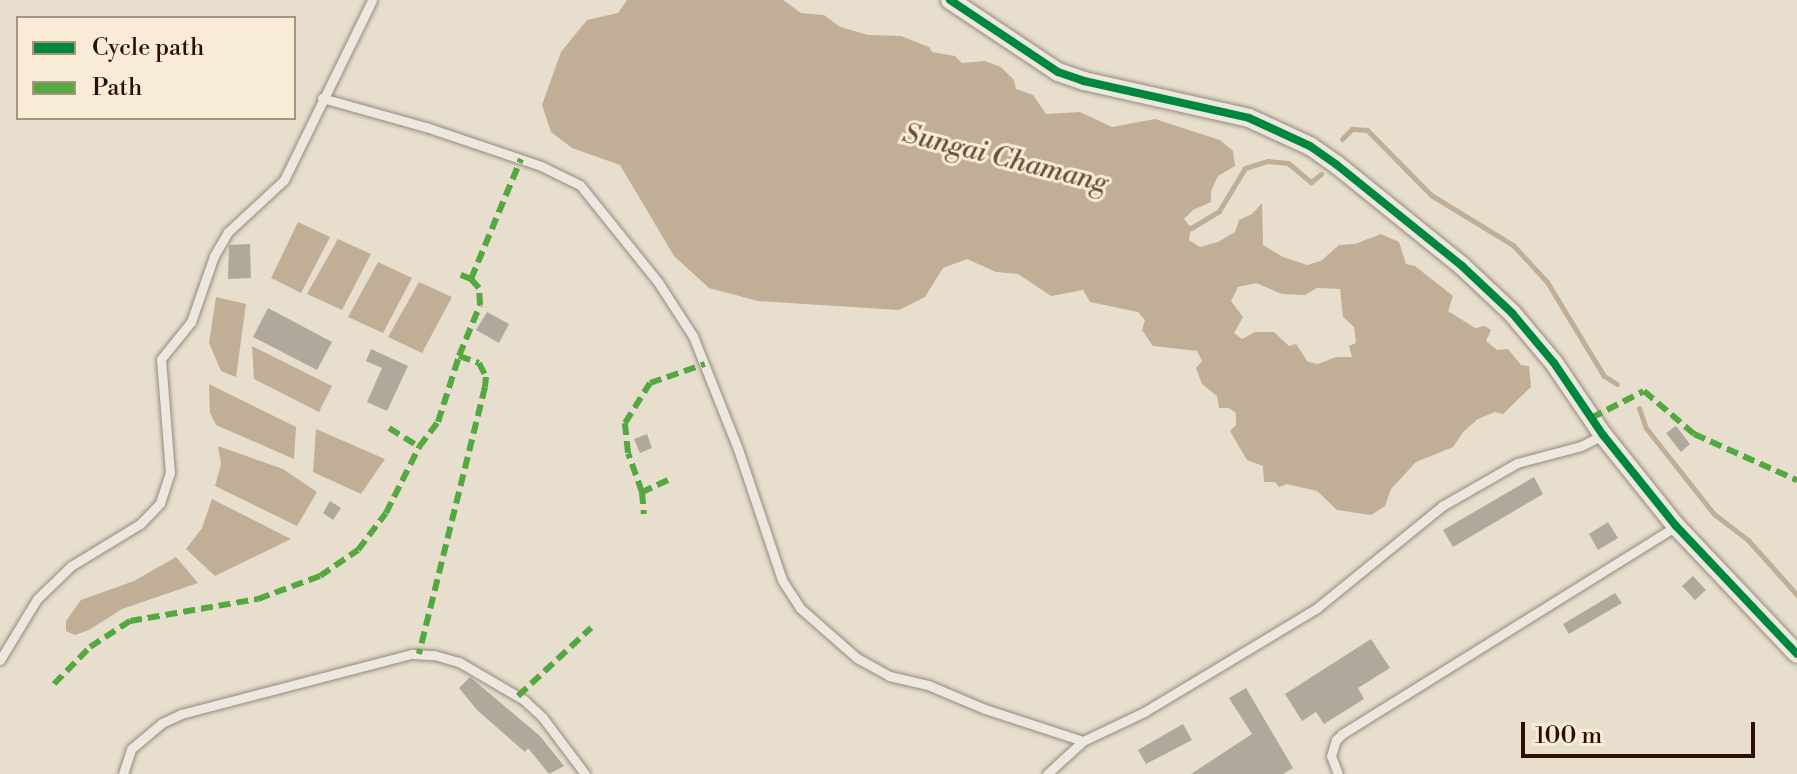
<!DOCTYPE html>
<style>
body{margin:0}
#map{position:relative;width:1797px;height:774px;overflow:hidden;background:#e8decd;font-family:"Libre Bodoni",serif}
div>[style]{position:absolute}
.water>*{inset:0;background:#c1ae96}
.stream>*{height:5px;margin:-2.5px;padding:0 2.5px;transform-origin:2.5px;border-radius:2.5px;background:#c1ae96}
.building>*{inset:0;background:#b1a89c}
.roads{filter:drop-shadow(0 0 2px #948a7f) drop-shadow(0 0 2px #948a7f)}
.service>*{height:9px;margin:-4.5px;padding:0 4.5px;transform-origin:4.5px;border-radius:4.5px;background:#ece7df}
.minor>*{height:18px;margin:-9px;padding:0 9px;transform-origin:9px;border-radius:9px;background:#ece7df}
.quiet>*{height:6px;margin-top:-3px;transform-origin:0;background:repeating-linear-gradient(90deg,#54a840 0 12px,transparent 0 18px)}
.cycleway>*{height:8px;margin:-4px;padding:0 4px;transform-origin:4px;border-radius:4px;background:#00873e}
span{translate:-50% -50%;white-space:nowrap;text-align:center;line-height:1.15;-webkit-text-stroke:6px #f8ecd7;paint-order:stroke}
.water-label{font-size:28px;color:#684e39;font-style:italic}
.legend{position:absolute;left:16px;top:16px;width:280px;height:104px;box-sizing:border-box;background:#f8ecd7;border:2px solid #a79481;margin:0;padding:10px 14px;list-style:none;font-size:24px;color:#2d0f00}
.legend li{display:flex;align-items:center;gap:16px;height:40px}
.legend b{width:40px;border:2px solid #a79481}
.scale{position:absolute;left:1521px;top:722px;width:234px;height:36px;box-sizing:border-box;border:4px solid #2d0f00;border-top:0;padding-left:10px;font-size:24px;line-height:28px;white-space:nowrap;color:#2d0f00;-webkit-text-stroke:6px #f8ecd7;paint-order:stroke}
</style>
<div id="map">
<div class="water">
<div style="clip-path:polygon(evenodd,627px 0,783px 0,801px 13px,824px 15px,840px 27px,868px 35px,901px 36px,929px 47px,932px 52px,955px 56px,962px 63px,985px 61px,1001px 67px,1014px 80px,1016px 89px,1033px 95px,1046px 114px,1080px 112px,1112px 127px,1155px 119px,1220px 140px,1233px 151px,1235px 166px,1218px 176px,1211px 191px,1211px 202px,1193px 210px,1184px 219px,1191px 228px,1189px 240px,1200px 247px,1218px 242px,1235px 232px,1239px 220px,1252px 214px,1262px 203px,1263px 245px,1283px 257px,1307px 265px,1321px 261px,1339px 245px,1355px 244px,1381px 234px,1399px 242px,1406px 264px,1415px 266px,1453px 296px,1448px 311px,1475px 328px,1485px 326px,1491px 330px,1486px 341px,1497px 350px,1508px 349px,1521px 365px,1529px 366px,1531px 387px,1503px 414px,1495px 412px,1478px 419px,1464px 431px,1453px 447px,1416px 462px,1391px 489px,1385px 506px,1371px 515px,1337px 510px,1317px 491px,1287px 484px,1279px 487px,1275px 482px,1264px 482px,1263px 466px,1247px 460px,1230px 431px,1236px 425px,1236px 413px,1229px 408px,1219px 408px,1217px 396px,1202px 384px,1196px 368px,1202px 361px,1197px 351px,1153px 346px,1142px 330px,1145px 320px,1138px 312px,1090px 302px,1083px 290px,1051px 296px,1018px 274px,996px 272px,967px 259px,943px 268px,925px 297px,899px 310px,758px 301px,709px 288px,674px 256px,620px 165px,572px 148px,551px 132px,542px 105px,561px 52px,587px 20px,618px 13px,627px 0,1256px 283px,1282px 294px,1305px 295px,1317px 288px,1340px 289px,1343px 317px,1354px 327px,1356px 343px,1349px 346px,1352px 357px,1336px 357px,1318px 364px,1308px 362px,1296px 344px,1289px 346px,1274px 332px,1255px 332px,1242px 339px,1234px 333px,1243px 317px,1231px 301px,1238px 287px,1256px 283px)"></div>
<div style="clip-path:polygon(298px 222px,330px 237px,301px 293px,271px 278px)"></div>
<div style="clip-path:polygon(338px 239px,371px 254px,342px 310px,307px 294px)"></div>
<div style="clip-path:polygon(378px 262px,412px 278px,383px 333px,348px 317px)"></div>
<div style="clip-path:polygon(419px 282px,452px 297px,422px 353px,388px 337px)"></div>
<div style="clip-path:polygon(216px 297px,246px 304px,236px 377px,221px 371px,209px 343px)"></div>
<div style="clip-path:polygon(252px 346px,332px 386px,319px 412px,254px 379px)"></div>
<div style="clip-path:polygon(209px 384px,296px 427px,294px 459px,216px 425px,210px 413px)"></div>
<div style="clip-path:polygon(316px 429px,385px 459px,361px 494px,313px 472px)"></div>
<div style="clip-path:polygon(218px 446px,283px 469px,317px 492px,297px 526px,215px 486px,221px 464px)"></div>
<div style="clip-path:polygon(212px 499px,291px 539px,215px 576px,186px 549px,202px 528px)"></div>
<div style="clip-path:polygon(176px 557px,198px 583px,122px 609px,89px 630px,75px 635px,66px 631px,66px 621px,81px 600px,134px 581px)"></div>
</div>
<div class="stream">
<div style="left:1342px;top:139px;width:14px;rotate:-45deg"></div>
<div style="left:1352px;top:129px;width:15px;rotate:4deg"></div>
<div style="left:1367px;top:130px;width:91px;rotate:45.4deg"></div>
<div style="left:1431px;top:195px;width:96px;rotate:31.4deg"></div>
<div style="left:1513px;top:245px;width:50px;rotate:47.4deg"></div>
<div style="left:1547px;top:282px;width:110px;rotate:58.8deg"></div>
<div style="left:1604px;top:376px;width:15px;rotate:32deg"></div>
<div style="left:1186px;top:227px;width:5px;rotate:11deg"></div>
<div style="left:1191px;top:228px;width:33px;rotate:-31deg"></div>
<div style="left:1219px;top:211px;width:50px;rotate:-58.8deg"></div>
<div style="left:1245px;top:168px;width:24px;rotate:-17deg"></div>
<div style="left:1268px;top:161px;width:20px;rotate:6deg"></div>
<div style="left:1288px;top:163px;width:30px;rotate:40deg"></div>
<div style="left:1311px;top:182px;width:13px;rotate:-39deg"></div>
<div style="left:1639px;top:408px;width:21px;rotate:71deg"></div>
<div style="left:1646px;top:428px;width:110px;rotate:51.7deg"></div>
<div style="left:1714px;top:514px;width:43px;rotate:37.4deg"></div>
<div style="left:1748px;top:540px;width:74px;rotate:48.3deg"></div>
</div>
<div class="building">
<div style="clip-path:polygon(250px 244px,251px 278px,228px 279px,229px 245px)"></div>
<div style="clip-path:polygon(268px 308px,332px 342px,317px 370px,253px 337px)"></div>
<div style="clip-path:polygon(487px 312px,509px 324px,499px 343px,476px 330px)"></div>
<div style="clip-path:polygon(371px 349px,408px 366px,387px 411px,367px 402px,382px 368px,366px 361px)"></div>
<div style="clip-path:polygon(1676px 426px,1690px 444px,1681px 452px,1666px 433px)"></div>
<div style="clip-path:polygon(647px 434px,652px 448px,640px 453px,634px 439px)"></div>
<div style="clip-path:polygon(1534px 477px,1543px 494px,1453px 547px,1443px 530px)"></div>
<div style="clip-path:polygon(330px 501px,341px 508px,333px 520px,323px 513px)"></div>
<div style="clip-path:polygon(1608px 522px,1618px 538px,1598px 550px,1589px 534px)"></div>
<div style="clip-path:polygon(1693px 576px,1706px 590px,1695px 600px,1682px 586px)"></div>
<div style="clip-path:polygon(1615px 593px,1622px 603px,1569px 634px,1563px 624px)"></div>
<div style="clip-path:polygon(1371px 639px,1390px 668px,1358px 688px,1364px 699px,1324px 724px,1316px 712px,1302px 721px,1285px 694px)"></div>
<div style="clip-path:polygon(470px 677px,540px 736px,564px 766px,549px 774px,528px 748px,525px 752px,477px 710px,459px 688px)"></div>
<div style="clip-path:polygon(1246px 688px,1293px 768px,1283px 774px,1191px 774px,1252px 734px,1229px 698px)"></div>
<div style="clip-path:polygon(1183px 724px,1192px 740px,1146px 764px,1138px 750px)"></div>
</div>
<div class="roads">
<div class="service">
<div style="left:322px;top:98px;width:108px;rotate:15.6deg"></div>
<div style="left:426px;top:127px;width:121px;rotate:18.7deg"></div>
<div style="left:541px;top:166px;width:43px;rotate:26deg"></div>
<div style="left:580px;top:185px;width:124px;rotate:51.2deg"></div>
<div style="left:658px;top:282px;width:64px;rotate:57.1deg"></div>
<div style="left:693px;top:336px;width:122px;rotate:68.3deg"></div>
<div style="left:738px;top:449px;width:138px;rotate:71.4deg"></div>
<div style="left:782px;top:580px;width:33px;rotate:57deg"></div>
<div style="left:800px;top:608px;width:76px;rotate:41.3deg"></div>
<div style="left:857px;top:658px;width:37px;rotate:29deg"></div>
<div style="left:889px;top:676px;width:40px;rotate:13deg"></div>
<div style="left:928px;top:685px;width:62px;rotate:22.8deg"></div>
<div style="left:985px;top:709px;width:103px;rotate:18.1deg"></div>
<div style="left:0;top:660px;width:71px;rotate:-58.8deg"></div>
<div style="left:37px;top:599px;width:47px;rotate:-44.1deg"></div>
<div style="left:71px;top:566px;width:81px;rotate:-31.3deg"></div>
<div style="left:140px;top:524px;width:29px;rotate:-46deg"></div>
<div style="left:160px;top:503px;width:32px;rotate:-72deg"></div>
<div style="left:170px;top:473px;width:114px;rotate:-94.5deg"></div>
<div style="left:161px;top:359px;width:48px;rotate:-51deg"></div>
<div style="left:191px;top:322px;width:70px;rotate:-70.8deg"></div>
<div style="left:214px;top:256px;width:28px;rotate:-60deg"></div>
<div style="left:228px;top:232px;width:76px;rotate:-42.9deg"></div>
<div style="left:284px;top:180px;width:200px;rotate:-63.9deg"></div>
<div style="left:123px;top:774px;width:26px;rotate:-72deg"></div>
<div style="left:131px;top:749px;width:40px;rotate:-40deg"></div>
<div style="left:162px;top:723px;width:21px;rotate:-25deg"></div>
<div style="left:181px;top:714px;width:239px;rotate:-14.6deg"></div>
<div style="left:412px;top:654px;width:22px;rotate:3deg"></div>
<div style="left:434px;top:655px;width:26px;rotate:16deg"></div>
<div style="left:459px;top:662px;width:75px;rotate:30.3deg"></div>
<div style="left:524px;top:700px;width:26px;rotate:43deg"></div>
<div style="left:543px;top:718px;width:70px;rotate:53.1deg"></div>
<div style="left:1047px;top:774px;width:49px;rotate:-42.5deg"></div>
<div style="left:1083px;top:741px;width:68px;rotate:-25.4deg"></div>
<div style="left:1144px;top:712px;width:202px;rotate:-31deg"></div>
<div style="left:1317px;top:608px;width:161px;rotate:-39.2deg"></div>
<div style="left:1442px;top:506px;width:86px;rotate:-29.8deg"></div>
<div style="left:1517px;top:463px;width:66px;rotate:-14.9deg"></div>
<div style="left:1581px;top:446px;width:25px;rotate:-27deg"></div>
<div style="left:1338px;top:774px;width:19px;rotate:-111deg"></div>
<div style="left:1331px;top:756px;width:17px;rotate:-73deg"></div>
<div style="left:1336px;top:740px;width:8px;rotate:-45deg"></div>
<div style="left:1342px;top:734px;width:393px;rotate:-31.9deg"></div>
</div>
<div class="minor">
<div style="left:950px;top:0;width:130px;rotate:33.7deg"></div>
<div style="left:1058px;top:72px;width:28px;rotate:19deg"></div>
<div style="left:1084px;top:81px;width:169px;rotate:12.6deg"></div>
<div style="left:1249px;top:118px;width:67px;rotate:24.7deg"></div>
<div style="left:1310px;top:146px;width:33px;rotate:35deg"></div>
<div style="left:1337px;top:165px;width:161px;rotate:38.9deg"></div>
<div style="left:1462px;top:266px;width:69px;rotate:43.2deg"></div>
<div style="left:1512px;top:313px;width:65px;rotate:50deg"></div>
<div style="left:1554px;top:363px;width:87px;rotate:55.8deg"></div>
<div style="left:1603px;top:435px;width:117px;rotate:51.3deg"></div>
<div style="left:1676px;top:526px;width:176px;rotate:46.6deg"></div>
</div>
</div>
<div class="quiet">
<div style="left:471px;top:279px;width:130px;rotate:-67.4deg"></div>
<div style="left:459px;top:356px;width:55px;rotate:-67.6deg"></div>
<div style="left:480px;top:305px;width:17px;rotate:-93deg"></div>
<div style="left:479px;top:288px;width:12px;rotate:-132deg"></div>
<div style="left:471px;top:279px;width:11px;rotate:-158deg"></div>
<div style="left:1591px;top:418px;width:59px;rotate:-27deg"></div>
<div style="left:1644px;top:391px;width:66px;rotate:40.7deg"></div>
<div style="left:1694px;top:434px;width:113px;rotate:24.1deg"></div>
<div style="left:389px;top:428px;width:36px;rotate:32deg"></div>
<div style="left:419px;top:447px;width:31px;rotate:-53deg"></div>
<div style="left:438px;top:422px;width:69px;rotate:-72.3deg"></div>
<div style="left:459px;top:356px;width:21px;rotate:19deg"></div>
<div style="left:479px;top:363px;width:16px;rotate:63deg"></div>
<div style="left:486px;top:377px;width:10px;rotate:96deg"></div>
<div style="left:485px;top:387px;width:275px;rotate:103.9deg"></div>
<div style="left:668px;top:480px;width:29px;rotate:155deg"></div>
<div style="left:642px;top:492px;width:41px;rotate:-109.7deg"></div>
<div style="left:628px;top:453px;width:30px;rotate:-96deg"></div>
<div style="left:625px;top:423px;width:47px;rotate:-58deg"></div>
<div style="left:650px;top:383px;width:58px;rotate:-19.1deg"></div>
<div style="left:642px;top:492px;width:22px;rotate:85deg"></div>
<div style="left:54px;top:684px;width:52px;rotate:-45.8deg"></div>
<div style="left:90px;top:647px;width:48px;rotate:-33deg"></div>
<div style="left:130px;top:621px;width:130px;rotate:-9.8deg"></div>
<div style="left:258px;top:599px;width:66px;rotate:-20.4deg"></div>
<div style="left:320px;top:576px;width:46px;rotate:-34.4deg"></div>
<div style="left:358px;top:550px;width:46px;rotate:-52.9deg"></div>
<div style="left:386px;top:513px;width:74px;rotate:-63.4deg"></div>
<div style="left:518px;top:696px;width:100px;rotate:-43deg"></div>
</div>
<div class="cycleway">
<div style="left:950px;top:0;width:130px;rotate:33.7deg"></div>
<div style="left:1058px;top:72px;width:28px;rotate:19deg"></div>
<div style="left:1084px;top:81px;width:169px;rotate:12.6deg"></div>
<div style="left:1249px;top:118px;width:67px;rotate:24.7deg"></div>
<div style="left:1310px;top:146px;width:33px;rotate:35deg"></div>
<div style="left:1337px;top:165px;width:161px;rotate:38.9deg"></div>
<div style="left:1462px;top:266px;width:69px;rotate:43.2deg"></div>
<div style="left:1512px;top:313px;width:65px;rotate:50deg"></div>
<div style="left:1554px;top:363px;width:87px;rotate:55.8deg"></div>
<div style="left:1603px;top:435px;width:117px;rotate:51.3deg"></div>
<div style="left:1676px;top:526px;width:176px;rotate:46.6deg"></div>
</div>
<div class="water-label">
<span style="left:1005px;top:159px;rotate:14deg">Sungai Chamang</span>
</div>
<ul class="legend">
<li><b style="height:10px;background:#00873e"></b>Cycle path</li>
<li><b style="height:10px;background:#54a840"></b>Path</li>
</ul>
<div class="scale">100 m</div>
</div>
